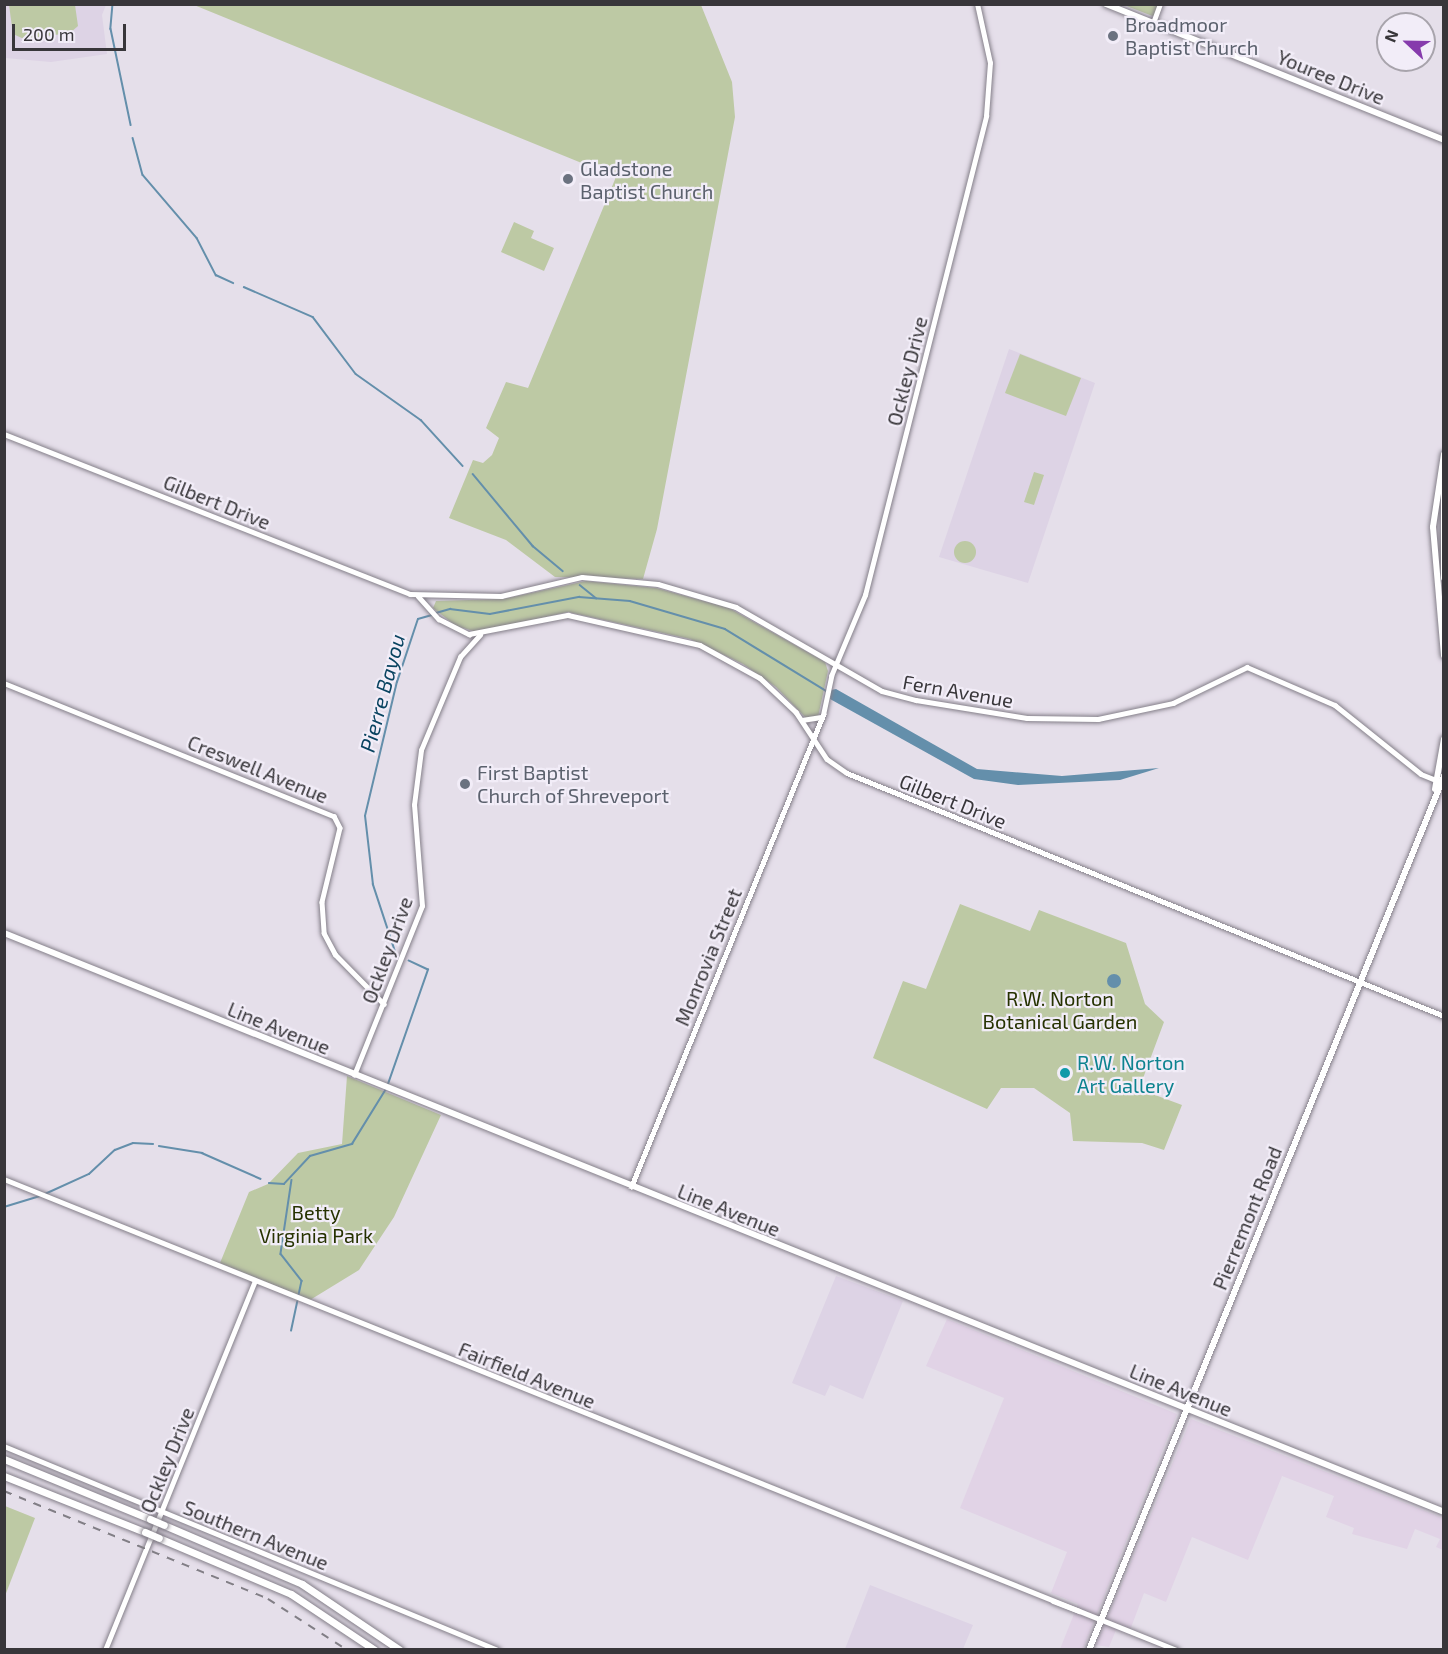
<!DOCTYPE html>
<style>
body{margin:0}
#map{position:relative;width:1448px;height:1654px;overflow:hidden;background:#e5dfea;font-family:"Exo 2",sans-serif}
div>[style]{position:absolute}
.commercial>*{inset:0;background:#e1d3e6}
.built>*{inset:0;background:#ddd3e5}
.green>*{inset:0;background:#bdc9a4}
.round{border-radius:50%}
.water>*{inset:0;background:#648fab}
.stream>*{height:1.5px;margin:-0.75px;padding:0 0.75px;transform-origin:0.75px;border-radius:0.75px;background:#648fab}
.roads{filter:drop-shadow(0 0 2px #847f89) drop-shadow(0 0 2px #847f89)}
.minor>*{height:4.5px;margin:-2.25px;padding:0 2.25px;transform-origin:2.25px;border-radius:2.25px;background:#fff}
.major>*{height:6px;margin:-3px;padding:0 3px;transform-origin:3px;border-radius:3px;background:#fff}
.highway>*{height:7px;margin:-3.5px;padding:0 3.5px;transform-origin:3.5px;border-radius:3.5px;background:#fff}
.rail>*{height:1.5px;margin-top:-0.75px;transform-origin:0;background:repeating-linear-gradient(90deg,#817e85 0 8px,transparent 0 16px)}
.bridges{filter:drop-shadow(0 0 2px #847f89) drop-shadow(0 0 2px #847f89)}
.highway-bridge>*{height:7px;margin:-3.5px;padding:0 3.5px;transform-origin:3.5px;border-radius:3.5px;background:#fff}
.dots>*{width:16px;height:16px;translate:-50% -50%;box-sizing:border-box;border:3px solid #f2edf8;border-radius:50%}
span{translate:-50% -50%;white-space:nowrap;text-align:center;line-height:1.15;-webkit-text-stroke:4.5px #f2edf8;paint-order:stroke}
.worship-label{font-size:20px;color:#5b616d}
.left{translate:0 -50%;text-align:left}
.street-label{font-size:20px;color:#38363a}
.park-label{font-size:20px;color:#263200}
.culture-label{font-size:20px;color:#0d838f}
.water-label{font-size:21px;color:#094360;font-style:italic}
.frame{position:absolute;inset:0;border:6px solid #38363a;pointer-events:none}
.north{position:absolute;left:1376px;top:12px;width:60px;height:60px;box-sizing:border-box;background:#f2edf8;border:2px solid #a8a4ac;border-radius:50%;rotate:292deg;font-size:16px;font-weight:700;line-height:24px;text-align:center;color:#38363a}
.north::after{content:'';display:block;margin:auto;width:21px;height:27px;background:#863bac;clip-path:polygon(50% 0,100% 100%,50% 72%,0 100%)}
.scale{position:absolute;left:12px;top:24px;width:114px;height:27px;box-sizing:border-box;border:3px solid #38363a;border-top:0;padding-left:8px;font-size:18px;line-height:21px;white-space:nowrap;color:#38363a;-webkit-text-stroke:4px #f2edf8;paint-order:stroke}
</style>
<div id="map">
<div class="commercial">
<div style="clip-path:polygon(947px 1319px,1177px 1414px,1083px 1649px,1060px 1649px,1078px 1604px,1051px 1593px,1067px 1552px,960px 1508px,1004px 1398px,926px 1366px)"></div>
<div style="clip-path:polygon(1191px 1419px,1443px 1518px,1443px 1550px,1436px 1547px,1440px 1539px,1415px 1529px,1407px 1549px,1352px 1534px,1354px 1528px,1326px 1517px,1334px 1496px,1282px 1476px,1248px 1560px,1192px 1537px,1166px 1602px,1144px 1593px,1129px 1633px,1116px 1630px,1109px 1647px,1096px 1645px)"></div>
</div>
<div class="built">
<div style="clip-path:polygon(4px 5px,106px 5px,102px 15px,107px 54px,51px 62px,5px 58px)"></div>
<div style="clip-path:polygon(1009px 349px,1095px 383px,1028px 583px,939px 557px)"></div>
<div style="clip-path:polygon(836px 1276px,903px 1301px,863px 1399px,830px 1385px,825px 1396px,792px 1383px)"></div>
<div style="clip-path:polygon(870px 1585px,973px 1625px,963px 1649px,845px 1649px)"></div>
</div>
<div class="green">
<div style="clip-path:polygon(9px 5px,75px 5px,78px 26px,70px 33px,24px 39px,13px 34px)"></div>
<div style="clip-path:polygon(194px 5px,701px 5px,732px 82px,735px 117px,657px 529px,643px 579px,555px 577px,506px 540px,449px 518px,473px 460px,483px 463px,492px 455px,499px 438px,486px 428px,506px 382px,528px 388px,616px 177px)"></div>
<div style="clip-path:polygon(1124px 5px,1160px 5px,1155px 17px)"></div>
<div style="clip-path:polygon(514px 222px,534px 231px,531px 238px,554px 248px,544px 271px,501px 252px)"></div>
<div style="clip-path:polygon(1020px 354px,1081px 378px,1066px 416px,1005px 393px)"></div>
<div style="clip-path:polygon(1034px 472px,1044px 475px,1034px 505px,1024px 502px)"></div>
<div class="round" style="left:954px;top:541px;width:22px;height:22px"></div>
<div style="clip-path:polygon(586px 581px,656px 588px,729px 608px,825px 662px,828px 671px,818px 717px,806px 718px,776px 687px,743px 664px,690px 639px,568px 612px,477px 632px,456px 626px,433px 608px,436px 601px,503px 599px)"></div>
<div style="clip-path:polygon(960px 904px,1030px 931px,1039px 910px,1126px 943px,1145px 1004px,1164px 1022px,1139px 1089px,1182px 1105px,1164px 1150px,1142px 1143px,1073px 1141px,1070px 1113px,1034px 1088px,1001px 1088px,987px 1109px,873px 1058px,903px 981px,926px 989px)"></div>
<div style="clip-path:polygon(347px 1076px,441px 1115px,394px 1217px,359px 1270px,310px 1300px,220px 1263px,249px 1192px,268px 1184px,298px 1153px,342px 1144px)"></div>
<div style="clip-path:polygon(5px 1506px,35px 1518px,5px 1596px)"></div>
</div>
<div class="water">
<div style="clip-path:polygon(836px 689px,977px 769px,1062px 776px,1159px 768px,1120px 780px,1018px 785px,974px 779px,830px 699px,831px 690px)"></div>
<div class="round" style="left:1107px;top:974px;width:14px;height:14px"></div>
</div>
<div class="stream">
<div style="left:113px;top:4px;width:25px;rotate:95deg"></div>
<div style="left:111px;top:29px;width:98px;rotate:78.2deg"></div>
<div style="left:133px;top:138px;width:38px;rotate:75deg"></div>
<div style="left:143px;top:175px;width:83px;rotate:49.4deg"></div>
<div style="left:197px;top:238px;width:42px;rotate:62.8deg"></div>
<div style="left:216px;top:275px;width:19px;rotate:25deg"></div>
<div style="left:244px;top:287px;width:75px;rotate:23.5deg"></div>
<div style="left:313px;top:317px;width:71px;rotate:53deg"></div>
<div style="left:356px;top:374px;width:80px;rotate:35.3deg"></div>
<div style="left:421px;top:420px;width:62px;rotate:47.6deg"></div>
<div style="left:473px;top:474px;width:94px;rotate:50.2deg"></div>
<div style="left:533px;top:546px;width:39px;rotate:40deg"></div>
<div style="left:580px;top:585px;width:21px;rotate:39deg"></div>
<div style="left:436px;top:613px;width:15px;rotate:-16deg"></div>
<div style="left:450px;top:609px;width:40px;rotate:7.1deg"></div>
<div style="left:490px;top:614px;width:91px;rotate:-10.8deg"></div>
<div style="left:579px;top:597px;width:51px;rotate:4.5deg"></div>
<div style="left:630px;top:601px;width:99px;rotate:16.4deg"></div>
<div style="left:725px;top:629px;width:123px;rotate:31.4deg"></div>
<div style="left:396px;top:955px;width:74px;rotate:-108.2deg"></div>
<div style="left:373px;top:885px;width:69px;rotate:-96.6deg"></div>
<div style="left:365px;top:816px;width:138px;rotate:-76.6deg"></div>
<div style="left:397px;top:682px;width:66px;rotate:-71.6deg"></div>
<div style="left:418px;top:619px;width:15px;rotate:-16deg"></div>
<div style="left:388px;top:1084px;width:121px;rotate:-70.7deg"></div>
<div style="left:428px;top:970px;width:21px;rotate:-155deg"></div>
<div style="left:159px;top:1146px;width:44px;rotate:9.2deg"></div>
<div style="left:202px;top:1153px;width:64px;rotate:23.8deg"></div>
<div style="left:292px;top:1180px;width:75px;rotate:98.5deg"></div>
<div style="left:281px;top:1254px;width:34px;rotate:52deg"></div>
<div style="left:302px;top:1281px;width:14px;rotate:102deg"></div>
<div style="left:269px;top:1183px;width:15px;rotate:4deg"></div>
<div style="left:284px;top:1184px;width:38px;rotate:-47deg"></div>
<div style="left:310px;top:1156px;width:44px;rotate:-15.9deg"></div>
<div style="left:352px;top:1144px;width:65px;rotate:-58.3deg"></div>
<div style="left:45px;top:1194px;width:48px;rotate:-24.4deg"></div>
<div style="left:89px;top:1174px;width:35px;rotate:-43deg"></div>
<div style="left:115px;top:1150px;width:19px;rotate:-21deg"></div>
<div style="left:133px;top:1143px;width:20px;rotate:3deg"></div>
<div style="left:4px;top:1207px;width:39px;rotate:-17deg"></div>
<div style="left:291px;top:1331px;width:30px;rotate:-78deg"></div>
</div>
<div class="roads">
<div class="minor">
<div style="left:1153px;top:23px;width:20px;rotate:-70deg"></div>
<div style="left:4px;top:434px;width:436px;rotate:21.5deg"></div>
<div style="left:410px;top:594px;width:91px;rotate:1.3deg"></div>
<div style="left:501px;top:596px;width:83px;rotate:-13.2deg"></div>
<div style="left:582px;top:577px;width:76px;rotate:5.3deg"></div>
<div style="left:658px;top:584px;width:81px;rotate:16.4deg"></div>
<div style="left:736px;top:607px;width:168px;rotate:29.9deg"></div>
<div style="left:882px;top:691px;width:35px;rotate:15deg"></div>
<div style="left:916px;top:700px;width:112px;rotate:9.2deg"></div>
<div style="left:1027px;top:718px;width:71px;rotate:0.8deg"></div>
<div style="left:1098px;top:719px;width:77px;rotate:-12deg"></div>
<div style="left:1173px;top:703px;width:82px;rotate:-25.9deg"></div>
<div style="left:1247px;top:667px;width:96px;rotate:23.4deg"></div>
<div style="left:1335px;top:705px;width:110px;rotate:38.7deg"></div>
<div style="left:1421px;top:774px;width:18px;rotate:22deg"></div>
<div style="left:418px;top:596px;width:31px;rotate:48deg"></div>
<div style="left:439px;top:619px;width:34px;rotate:27deg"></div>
<div style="left:469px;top:634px;width:101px;rotate:-10.9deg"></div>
<div style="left:568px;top:615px;width:135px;rotate:12.8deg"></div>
<div style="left:700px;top:645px;width:68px;rotate:28.8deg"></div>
<div style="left:760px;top:678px;width:50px;rotate:43.4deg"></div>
<div style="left:796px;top:712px;width:56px;rotate:56.6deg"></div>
<div style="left:827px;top:759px;width:24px;rotate:35deg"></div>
<div style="left:847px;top:773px;width:645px;rotate:22.15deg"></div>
<div style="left:4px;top:683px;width:356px;rotate:22deg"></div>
<div style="left:334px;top:816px;width:13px;rotate:63deg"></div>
<div style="left:340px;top:828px;width:76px;rotate:103.7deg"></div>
<div style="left:322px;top:902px;width:31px;rotate:86deg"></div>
<div style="left:324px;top:933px;width:24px;rotate:62deg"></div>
<div style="left:335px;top:954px;width:70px;rotate:45.6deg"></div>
<div style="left:802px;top:720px;width:19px;rotate:-9deg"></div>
<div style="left:354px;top:1075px;width:182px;rotate:-68.1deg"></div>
<div style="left:422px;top:906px;width:101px;rotate:-94.5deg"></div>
<div style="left:414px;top:805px;width:55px;rotate:-82.7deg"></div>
<div style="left:421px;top:750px;width:101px;rotate:-67.2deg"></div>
<div style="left:460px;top:657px;width:30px;rotate:-48deg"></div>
<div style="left:4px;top:1179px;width:1264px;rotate:21.88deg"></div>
<div style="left:631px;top:1187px;width:510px;rotate:-67.86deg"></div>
<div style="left:823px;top:715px;width:40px;rotate:-78deg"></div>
<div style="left:831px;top:676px;width:88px;rotate:-67.2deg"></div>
<div style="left:865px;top:595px;width:494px;rotate:-75.8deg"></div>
<div style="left:986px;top:116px;width:53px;rotate:-85.7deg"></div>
<div style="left:990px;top:63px;width:60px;rotate:-102.4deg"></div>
<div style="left:4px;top:1446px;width:534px;rotate:22.44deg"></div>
<div style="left:1053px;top:1601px;width:28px;rotate:21deg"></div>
<div style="left:105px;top:1650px;width:398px;rotate:-67.9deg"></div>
</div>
<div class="major">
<div style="left:1106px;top:4px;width:364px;rotate:21.9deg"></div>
<div style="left:1444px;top:454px;width:74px;rotate:98.6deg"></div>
<div style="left:1433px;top:527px;width:129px;rotate:85.1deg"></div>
<div style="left:1444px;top:481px;width:97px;rotate:90deg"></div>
<div style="left:1435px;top:789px;width:51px;rotate:-79.8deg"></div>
<div style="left:4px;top:933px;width:1552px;rotate:21.9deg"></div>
<div style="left:1089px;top:1650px;width:943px;rotate:-67.89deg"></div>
</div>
<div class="highway">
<div style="left:4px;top:1459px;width:158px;rotate:22.3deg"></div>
<div style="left:4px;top:1476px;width:152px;rotate:21.7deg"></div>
<div style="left:164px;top:1525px;width:150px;rotate:23.1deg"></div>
<div style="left:302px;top:1584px;width:118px;rotate:34deg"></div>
<div style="left:159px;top:1538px;width:143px;rotate:23deg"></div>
<div style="left:291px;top:1594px;width:101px;rotate:33.7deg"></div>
</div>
</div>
<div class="rail">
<div style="left:4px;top:1491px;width:285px;rotate:22.2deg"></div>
<div style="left:268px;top:1599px;width:94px;rotate:32.8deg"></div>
</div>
<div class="bridges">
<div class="highway-bridge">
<div style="left:150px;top:1519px;width:15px;rotate:23deg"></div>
<div style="left:145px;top:1532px;width:15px;rotate:23deg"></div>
</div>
</div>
<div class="dots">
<div style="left:1113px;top:36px;background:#6b7280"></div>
<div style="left:568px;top:179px;background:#6b7280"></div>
<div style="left:465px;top:784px;background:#6b7280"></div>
<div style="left:1065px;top:1073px;background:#0f9aa8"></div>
</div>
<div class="worship-label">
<span class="left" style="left:1125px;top:36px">Broadmoor<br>Baptist Church</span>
<span class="left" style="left:580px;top:180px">Gladstone<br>Baptist Church</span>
<span class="left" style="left:477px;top:784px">First Baptist<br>Church of Shreveport</span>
</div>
<div class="street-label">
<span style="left:1331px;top:77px;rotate:22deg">Youree Drive</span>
<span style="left:907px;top:371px;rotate:-76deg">Ockley Drive</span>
<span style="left:217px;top:502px;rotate:22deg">Gilbert Drive</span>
<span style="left:958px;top:691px;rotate:10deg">Fern Avenue</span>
<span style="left:258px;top:769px;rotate:22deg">Creswell Avenue</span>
<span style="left:953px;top:801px;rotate:22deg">Gilbert Drive</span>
<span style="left:387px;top:950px;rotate:-70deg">Ockley Drive</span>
<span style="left:708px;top:957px;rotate:-68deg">Monrovia Street</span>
<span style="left:279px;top:1028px;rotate:22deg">Line Avenue</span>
<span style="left:729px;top:1210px;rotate:22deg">Line Avenue</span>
<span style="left:1247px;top:1218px;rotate:-68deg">Pierremont Road</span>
<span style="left:527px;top:1375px;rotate:22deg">Fairfield Avenue</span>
<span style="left:1181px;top:1390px;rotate:22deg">Line Avenue</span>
<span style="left:167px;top:1460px;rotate:-68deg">Ockley Drive</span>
<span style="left:256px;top:1535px;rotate:22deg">Southern Avenue</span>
</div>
<div class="park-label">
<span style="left:1060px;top:1010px">R.W. Norton<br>Botanical Garden</span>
<span style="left:316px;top:1224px">Betty<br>Virginia Park</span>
</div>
<div class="culture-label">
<span class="left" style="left:1077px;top:1074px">R.W. Norton<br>Art Gallery</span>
</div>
<div class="water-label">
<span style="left:382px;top:693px;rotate:-75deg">Pierre Bayou</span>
</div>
<div class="frame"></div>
<div class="north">N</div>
<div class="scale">200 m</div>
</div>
